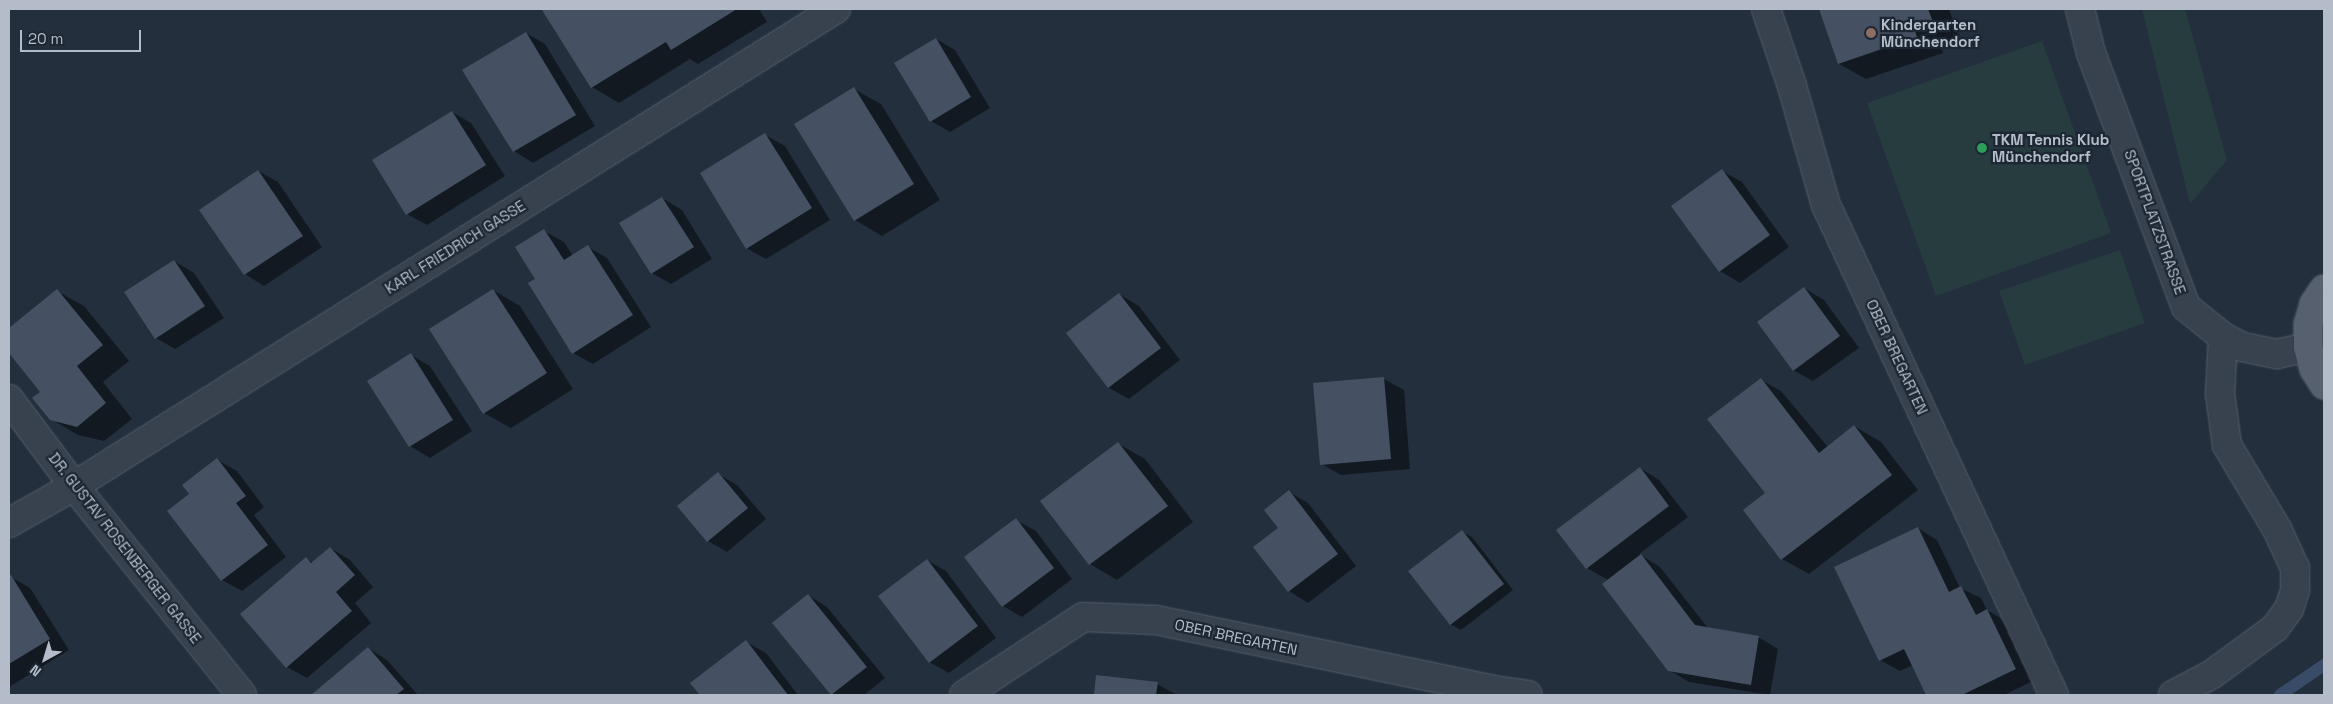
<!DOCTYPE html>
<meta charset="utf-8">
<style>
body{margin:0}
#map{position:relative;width:2333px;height:704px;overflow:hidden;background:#242f3e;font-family:"Space Grotesk",sans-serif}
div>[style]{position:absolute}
.green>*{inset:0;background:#263c3f}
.shadow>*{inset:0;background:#0007}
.stream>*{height:12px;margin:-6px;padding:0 6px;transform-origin:6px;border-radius:6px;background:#394c67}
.building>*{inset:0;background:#455162}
.roads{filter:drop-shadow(0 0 1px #565f6c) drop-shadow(0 0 1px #565f6c)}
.street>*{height:28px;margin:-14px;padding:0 14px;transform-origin:14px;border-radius:14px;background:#38414e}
.primary>*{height:28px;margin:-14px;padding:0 14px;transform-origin:14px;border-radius:14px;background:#56606e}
.dots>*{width:14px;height:14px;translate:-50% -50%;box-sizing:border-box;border:2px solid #1d2633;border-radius:50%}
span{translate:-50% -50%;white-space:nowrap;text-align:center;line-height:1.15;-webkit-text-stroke:4.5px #1d2633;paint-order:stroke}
.poi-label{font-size:15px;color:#b4bcc9;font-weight:700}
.left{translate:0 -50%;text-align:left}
.street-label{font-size:15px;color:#b4bcc9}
.frame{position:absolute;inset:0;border:10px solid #b4bcc9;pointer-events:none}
.north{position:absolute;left:20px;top:634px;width:50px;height:50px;-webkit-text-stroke:4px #1d2633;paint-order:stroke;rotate:219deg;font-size:14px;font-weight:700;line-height:20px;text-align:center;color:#b4bcc9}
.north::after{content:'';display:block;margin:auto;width:18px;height:22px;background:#b4bcc9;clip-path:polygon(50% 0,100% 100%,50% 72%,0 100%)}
.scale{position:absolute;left:20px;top:30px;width:121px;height:22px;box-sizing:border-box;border:2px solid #b4bcc9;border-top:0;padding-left:6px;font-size:15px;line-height:18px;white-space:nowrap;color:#b4bcc9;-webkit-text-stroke:4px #1d2633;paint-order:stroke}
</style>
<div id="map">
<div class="green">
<div style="clip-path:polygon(2142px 9px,2185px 9px,2227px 160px,2190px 204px)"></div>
<div style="clip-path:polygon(2042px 41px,2111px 233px,1936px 296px,1867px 103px)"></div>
<div style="clip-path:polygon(2120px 250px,2145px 323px,2025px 365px,1999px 291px)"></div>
</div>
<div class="shadow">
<div style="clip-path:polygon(547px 9px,759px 9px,767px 22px,698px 64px,690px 59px,619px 103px,592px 87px,544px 11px)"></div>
<div style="clip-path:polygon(1820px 9px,1949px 9px,1959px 37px,1940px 43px,1943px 53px,1866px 79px,1839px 64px)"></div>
<div style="clip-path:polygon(526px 33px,545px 44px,595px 126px,533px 163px,514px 151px)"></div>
<div style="clip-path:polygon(936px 39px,955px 50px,990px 108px,950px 132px,931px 121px)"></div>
<div style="clip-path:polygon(854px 89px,881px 104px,940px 200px,882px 236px,855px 220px)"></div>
<div style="clip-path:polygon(452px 112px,471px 123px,505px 176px,427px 225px,407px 214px)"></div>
<div style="clip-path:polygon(765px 135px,785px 146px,830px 220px,766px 259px,746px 248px)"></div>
<div style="clip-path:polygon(258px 171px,278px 182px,322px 247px,264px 286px,245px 274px,201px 210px)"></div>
<div style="clip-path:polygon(1722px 171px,1742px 182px,1789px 247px,1740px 283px,1720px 271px,1673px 206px)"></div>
<div style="clip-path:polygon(662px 198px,682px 210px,712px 259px,671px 284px,652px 273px)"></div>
<div style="clip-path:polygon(544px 231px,564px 242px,573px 256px,588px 247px,607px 258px,651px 327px,593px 364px,573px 353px)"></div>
<div style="clip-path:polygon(174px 261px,194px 273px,224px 318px,175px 349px,156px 338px)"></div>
<div style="clip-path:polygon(1804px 288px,1824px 300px,1859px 348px,1813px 381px,1793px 370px)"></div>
<div style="clip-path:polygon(493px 290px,520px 306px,573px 389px,511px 428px,484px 413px)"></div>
<div style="clip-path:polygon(57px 291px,84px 306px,129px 361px,103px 382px,132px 419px,104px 441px,78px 435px,51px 419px,42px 392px,9px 351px,9px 330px)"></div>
<div style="clip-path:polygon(1119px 294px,1139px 306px,1180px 360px,1129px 399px,1109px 388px,1068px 334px)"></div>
<div style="clip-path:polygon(411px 355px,430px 366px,472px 431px,430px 458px,410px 446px,368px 381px)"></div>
<div style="clip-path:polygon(1384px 379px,1404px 390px,1410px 469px,1341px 475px,1322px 464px)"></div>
<div style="clip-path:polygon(1761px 380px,1781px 391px,1828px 447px,1854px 426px,1881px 442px,1918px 490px,1809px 574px,1782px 559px)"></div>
<div style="clip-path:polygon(1119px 444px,1145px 459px,1193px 522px,1117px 580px,1090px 564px,1042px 501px)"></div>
<div style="clip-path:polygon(217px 460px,237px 471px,264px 507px,254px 515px,286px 557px,242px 591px,222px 580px,190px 494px)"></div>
<div style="clip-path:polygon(1640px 468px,1659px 480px,1688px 517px,1639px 554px,1660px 567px,1708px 628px,1758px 637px,1778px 649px,1770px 695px,1689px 682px,1669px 670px,1608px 580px,1587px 568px)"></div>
<div style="clip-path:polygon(718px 474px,737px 485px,766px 519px,727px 552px,708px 541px)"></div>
<div style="clip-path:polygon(1289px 492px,1308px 503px,1356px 566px,1308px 603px,1289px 591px,1279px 529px)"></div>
<div style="clip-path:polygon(1016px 520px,1036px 531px,1072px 579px,1022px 617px,1003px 606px)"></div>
<div style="clip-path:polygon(1918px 528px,1937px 540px,1960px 588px,1981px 598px,1987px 610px,2007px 622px,2035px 680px,2004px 695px,1927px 695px,1913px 665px,1900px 671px,1880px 660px)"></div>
<div style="clip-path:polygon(1462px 532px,1472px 537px,1513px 590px,1461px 630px,1450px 624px)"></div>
<div style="clip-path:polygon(330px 548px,350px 560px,373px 587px,355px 603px,371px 623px,307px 678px,287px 667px,242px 614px,306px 559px,314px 563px)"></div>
<div style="clip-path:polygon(927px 560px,946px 571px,996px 638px,949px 673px,929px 662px)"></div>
<div style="clip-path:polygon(11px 577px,30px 588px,69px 650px,9px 687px,9px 578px)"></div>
<div style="clip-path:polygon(808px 595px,827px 607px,885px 678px,864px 695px,832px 694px,774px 623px)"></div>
<div style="clip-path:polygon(746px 642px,766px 653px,798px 695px,701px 695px,692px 683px)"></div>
<div style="clip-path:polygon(368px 648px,387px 660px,418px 695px,313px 695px)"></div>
<div style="clip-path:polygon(1097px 677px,1157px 684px,1177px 695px,1095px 695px)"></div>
</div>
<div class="stream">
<div style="left:2280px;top:695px;width:53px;rotate:-34.3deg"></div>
</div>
<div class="building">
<div style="clip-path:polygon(544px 9px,737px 9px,671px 50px,666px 42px,591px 88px,542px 10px)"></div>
<div style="clip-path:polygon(1819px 9px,1928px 9px,1933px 22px,1914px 28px,1917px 37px,1838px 64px)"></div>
<div style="clip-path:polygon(526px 32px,576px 115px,513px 152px,462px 70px)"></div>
<div style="clip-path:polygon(936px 38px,971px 97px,930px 122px,894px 63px)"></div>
<div style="clip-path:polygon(854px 87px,914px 184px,854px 221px,794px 124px)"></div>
<div style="clip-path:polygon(452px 111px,486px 165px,406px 215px,372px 160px)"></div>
<div style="clip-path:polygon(765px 133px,812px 208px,746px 249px,700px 173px)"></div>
<div style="clip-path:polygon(1722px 169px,1770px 235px,1719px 272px,1671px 206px)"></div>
<div style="clip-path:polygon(258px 170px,303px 236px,244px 275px,199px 210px)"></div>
<div style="clip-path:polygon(662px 197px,694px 247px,651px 274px,619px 223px)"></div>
<div style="clip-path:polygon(544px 229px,564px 260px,588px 245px,633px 315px,572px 354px,528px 283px,535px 279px,515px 247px)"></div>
<div style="clip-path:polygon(174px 260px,205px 306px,155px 339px,124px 292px)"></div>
<div style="clip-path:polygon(1804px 287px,1840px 336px,1793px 371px,1757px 322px)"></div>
<div style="clip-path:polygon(57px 289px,103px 345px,77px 366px,106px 403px,77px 427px,50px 420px,32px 398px,40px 392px,9px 353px,9px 328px)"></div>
<div style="clip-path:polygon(493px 289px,547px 373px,483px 414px,429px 329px)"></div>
<div style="clip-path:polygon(1119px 293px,1161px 348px,1108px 388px,1066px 333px)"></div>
<div style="clip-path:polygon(411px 353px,453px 420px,409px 447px,367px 381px)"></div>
<div style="clip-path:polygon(1384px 377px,1391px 459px,1320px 465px,1313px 383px)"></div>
<div style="clip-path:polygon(1761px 378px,1819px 453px,1854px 425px,1892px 475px,1781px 560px,1743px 510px,1765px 493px,1707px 419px)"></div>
<div style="clip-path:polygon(1118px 442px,1168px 506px,1089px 565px,1040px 501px)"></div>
<div style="clip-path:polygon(217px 458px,246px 496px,236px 503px,268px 545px,221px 581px,167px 511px,189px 494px,182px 485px)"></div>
<div style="clip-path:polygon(1640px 467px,1669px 506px,1586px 569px,1556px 530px)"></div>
<div style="clip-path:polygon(718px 472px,748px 508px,707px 542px,677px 506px)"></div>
<div style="clip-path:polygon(1289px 490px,1338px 554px,1288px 592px,1253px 547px,1278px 528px,1264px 510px)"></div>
<div style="clip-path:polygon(1016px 518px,1054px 568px,1002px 607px,964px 557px)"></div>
<div style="clip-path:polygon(1918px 527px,1949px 592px,1961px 586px,1976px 615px,1987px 609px,2016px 669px,1962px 695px,1926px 695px,1904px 649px,1879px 661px,1834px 567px)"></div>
<div style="clip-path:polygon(1462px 530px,1504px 584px,1450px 625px,1408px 571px)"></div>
<div style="clip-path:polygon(330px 547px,355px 575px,336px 592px,352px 611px,286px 668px,240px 614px,306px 557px,311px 563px)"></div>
<div style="clip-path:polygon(1641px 554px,1695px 625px,1759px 636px,1751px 685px,1668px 671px,1602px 584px)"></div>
<div style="clip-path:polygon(927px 559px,978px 626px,929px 663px,878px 596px)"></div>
<div style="clip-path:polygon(11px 575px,50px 639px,9px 664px,9px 576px)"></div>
<div style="clip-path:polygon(808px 594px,867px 667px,831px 695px,772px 623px)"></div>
<div style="clip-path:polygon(746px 640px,788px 695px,700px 695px,690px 683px)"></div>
<div style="clip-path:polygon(368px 647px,404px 689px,396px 695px,311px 695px)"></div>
<div style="clip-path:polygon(1096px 675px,1158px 682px,1156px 695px,1094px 695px)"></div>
</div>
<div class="roads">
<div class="street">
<div style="left:1766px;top:9px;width:81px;rotate:71.3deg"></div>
<div style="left:1792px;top:86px;width:124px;rotate:74.1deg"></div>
<div style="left:1826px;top:205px;width:540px;rotate:65.05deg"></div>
<div style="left:2080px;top:9px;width:45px;rotate:76deg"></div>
<div style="left:2091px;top:53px;width:271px;rotate:69.5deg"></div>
<div style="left:2186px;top:307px;width:48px;rotate:39deg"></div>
<div style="left:2223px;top:337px;width:22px;rotate:27deg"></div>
<div style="left:2243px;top:347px;width:35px;rotate:12deg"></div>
<div style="left:2277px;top:354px;width:32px;rotate:-13deg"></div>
<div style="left:9px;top:399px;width:109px;rotate:53.2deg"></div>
<div style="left:74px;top:486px;width:268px;rotate:51.2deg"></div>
<div style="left:9px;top:523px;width:75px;rotate:-29.6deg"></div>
<div style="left:74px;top:486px;width:899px;rotate:-32.05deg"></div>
<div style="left:964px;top:695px;width:142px;rotate:-33.2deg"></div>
<div style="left:1083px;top:617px;width:73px;rotate:2.4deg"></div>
<div style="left:1156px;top:620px;width:344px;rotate:11.7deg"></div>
<div style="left:1493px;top:690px;width:35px;rotate:8deg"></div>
<div style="left:2173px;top:695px;width:43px;rotate:-27.8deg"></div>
<div style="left:2211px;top:675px;width:79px;rotate:-36.3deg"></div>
<div style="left:2275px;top:628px;width:24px;rotate:-54deg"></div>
<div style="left:2289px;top:609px;width:20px;rotate:-72deg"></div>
<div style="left:2295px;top:590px;width:22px;rotate:-90deg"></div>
<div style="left:2295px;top:568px;width:43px;rotate:-114.8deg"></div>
<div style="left:2277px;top:529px;width:98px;rotate:-120.8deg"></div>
<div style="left:2227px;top:445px;width:51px;rotate:-97.8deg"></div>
<div style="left:2220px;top:394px;width:57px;rotate:-87deg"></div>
</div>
<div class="primary">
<div style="left:2324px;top:289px;width:18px;rotate:124deg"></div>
<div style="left:2314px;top:304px;width:22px;rotate:106deg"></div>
<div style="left:2308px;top:325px;width:22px;rotate:90deg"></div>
<div style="left:2308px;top:347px;width:23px;rotate:75deg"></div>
<div style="left:2314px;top:369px;width:19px;rotate:58deg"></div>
</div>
</div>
<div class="dots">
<div style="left:1871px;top:33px;background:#8d6e63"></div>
<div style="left:1982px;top:148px;background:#2e9e5b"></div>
</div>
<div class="poi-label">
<span class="left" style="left:1881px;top:33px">Kindergarten<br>Münchendorf</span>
<span class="left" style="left:1992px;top:148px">TKM Tennis Klub<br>Münchendorf</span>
</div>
<div class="street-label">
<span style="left:2155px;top:222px;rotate:70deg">SPORTPLATZSTRASSE</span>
<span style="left:455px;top:247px;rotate:-32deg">KARL FRIEDRICH GASSE</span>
<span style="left:1897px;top:357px;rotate:65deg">OBER BREGARTEN</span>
<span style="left:125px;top:548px;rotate:52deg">DR. GUSTAV ROSENBERGER GASSE</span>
<span style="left:1236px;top:637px;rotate:12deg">OBER BREGARTEN</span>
</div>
<div class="frame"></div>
<div class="north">N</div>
<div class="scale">20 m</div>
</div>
